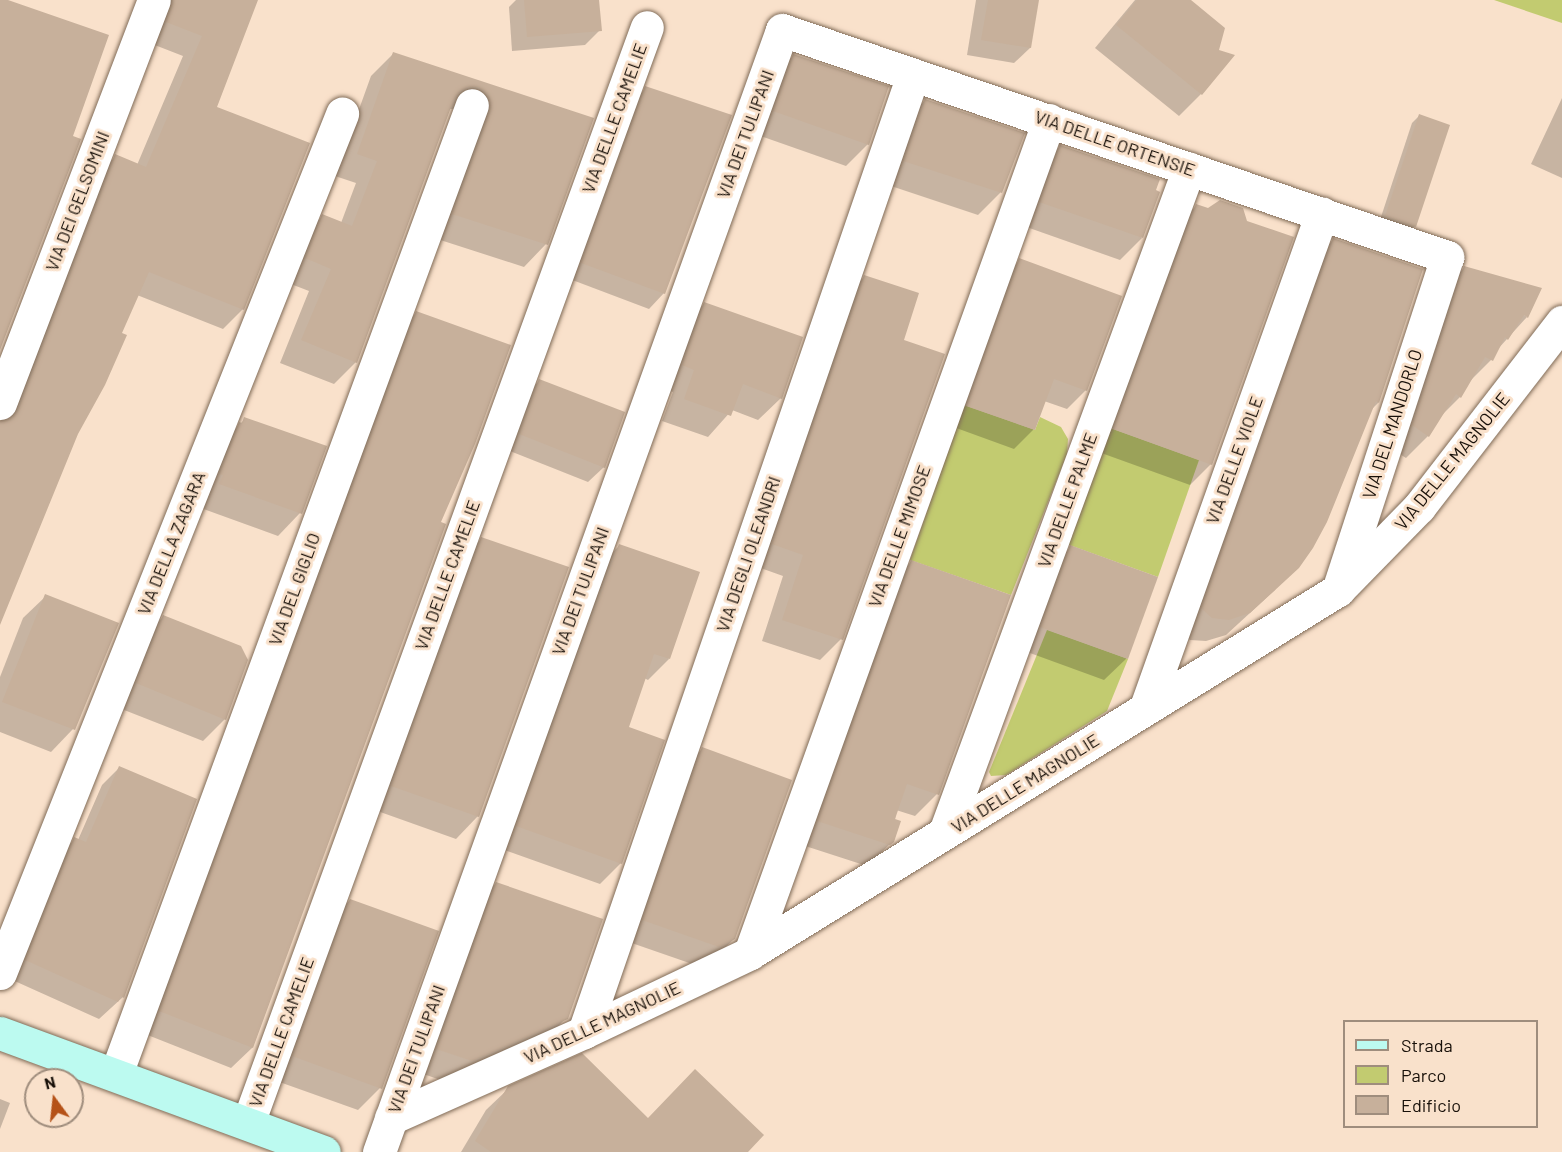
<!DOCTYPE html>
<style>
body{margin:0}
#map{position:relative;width:1562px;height:1152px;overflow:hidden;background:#f9e1cb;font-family:Barlow,sans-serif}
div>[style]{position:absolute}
.green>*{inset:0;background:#c2cb70}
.shadow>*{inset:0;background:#0003}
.building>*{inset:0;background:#c7b09b}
.roads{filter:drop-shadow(0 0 2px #806b57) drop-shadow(0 0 2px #806b57)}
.minor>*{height:33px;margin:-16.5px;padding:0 16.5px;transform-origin:16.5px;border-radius:16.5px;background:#fff}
.secondary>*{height:33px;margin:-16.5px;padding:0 16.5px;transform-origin:16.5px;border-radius:16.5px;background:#bcfaf0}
span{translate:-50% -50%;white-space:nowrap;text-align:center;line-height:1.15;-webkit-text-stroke:6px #f9e1cb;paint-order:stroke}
.street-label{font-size:18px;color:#181009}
.legend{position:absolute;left:1343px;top:1020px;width:195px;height:108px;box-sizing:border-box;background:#f9e1cb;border:2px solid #9f8d7d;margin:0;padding:8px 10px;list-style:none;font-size:18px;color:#181009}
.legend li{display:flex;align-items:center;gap:12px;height:30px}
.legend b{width:30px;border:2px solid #9f8d7d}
.north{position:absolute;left:24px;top:1068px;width:60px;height:60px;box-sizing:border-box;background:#f9e1cb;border:2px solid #9f8d7d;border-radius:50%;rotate:345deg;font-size:16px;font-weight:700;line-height:24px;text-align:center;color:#181009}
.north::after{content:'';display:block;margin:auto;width:21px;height:27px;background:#b55218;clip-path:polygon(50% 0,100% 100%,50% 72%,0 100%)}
</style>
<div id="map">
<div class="green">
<div style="clip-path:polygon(1494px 0,1562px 0,1562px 23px)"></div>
<div style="clip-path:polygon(964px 405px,1035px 430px,1040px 417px,1061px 427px,1068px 439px,1067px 454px,1011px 595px,910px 560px)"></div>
<div style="clip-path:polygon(1107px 427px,1199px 460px,1158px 577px,1061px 542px)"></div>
<div style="clip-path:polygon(1047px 630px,1128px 659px,1107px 711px,1006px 775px,991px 776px,989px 772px)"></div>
</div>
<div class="shadow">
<div style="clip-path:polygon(155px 0,257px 0,216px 108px,243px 309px,223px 329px,137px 295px,0 602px,0 423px,96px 176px,116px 156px,137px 165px,183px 56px,147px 42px)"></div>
<div style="clip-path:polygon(516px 0,598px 0,600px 30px,585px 45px,512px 51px,509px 7px)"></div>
<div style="clip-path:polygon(976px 0,1038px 0,1030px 48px,1014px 63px,967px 55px)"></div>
<div style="clip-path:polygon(1135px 0,1189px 0,1201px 94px,1179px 116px,1095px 48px)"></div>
<div style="clip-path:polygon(393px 54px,592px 119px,546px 244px,524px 267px,431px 237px,455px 109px,449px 109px,356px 362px,334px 384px,280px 363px,309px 291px,283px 281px,300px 238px,323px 216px,341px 223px,356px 183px,335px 176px,371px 76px)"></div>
<div style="clip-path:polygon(794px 55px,868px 144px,846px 166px,752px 133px,771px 78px)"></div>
<div style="clip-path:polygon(646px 88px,664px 293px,649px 309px,567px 278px,631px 103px)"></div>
<div style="clip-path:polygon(1562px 98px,1562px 178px,1531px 164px)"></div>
<div style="clip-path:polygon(925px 100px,1023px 134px,1000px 193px,978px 215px,882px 183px,903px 123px)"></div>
<div style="clip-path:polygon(1419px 116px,1415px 226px,1408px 233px,1379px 223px,1412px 123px)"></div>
<div style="clip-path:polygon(1060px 146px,1142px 238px,1120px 260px,1018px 224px,1038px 169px)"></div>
<div style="clip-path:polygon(1196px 206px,1211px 464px,1190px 485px,1093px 450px,1176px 226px)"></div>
<div style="clip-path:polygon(1333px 240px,1422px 270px,1378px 403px,1371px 410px,1275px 590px,1226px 635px,1206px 641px,1190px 640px,1180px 631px,1311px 262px)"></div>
<div style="clip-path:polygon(1020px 260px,1086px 390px,1067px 409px,1044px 401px,1034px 429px,1014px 449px,948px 425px,1001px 279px)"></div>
<div style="clip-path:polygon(1464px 268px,1527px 317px,1497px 350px,1491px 360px,1469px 382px,1460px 397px,1440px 417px,1428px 436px,1406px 458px,1390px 448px,1442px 290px)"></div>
<div style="clip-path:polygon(864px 277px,902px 341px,841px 639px,820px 660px,762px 641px,783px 576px,752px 565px,843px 298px)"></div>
<div style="clip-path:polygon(705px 303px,781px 398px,758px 420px,732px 410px,708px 437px,662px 421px,673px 392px,660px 388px,682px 326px)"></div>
<div style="clip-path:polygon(417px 312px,439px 523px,444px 525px,252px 1048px,231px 1068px,140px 1032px,396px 333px)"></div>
<div style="clip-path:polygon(539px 381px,604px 467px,588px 482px,505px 449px,524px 396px)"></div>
<div style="clip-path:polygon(245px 419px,300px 513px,278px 536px,198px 507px,218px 446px)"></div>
<div style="clip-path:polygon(482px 538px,478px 816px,456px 839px,369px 808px,460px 561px)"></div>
<div style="clip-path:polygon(619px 546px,669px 659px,648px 680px,644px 678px,627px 728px,621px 863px,600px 884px,496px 847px,598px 567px)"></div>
<div style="clip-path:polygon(1071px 547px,1127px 658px,1104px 680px,1019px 649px,1048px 569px)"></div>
<div style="clip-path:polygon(911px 562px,937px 794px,915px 816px,896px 810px,893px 841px,867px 866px,796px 843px,889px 584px)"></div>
<div style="clip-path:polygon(46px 596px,117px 624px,73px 729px,51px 752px,0 732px,0 677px,23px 618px)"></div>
<div style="clip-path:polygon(163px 617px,225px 719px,203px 741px,114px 706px,141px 639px)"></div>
<div style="clip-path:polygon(702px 749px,734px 939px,713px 959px,698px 966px,623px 940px,682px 769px)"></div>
<div style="clip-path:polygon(120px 767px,123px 997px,99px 1019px,8px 978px,57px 857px,75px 839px,78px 840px,102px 785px)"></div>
<div style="clip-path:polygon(496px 883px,566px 1018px,544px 1041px,449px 1083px,415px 1071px,474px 906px)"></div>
<div style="clip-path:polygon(350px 900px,380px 1088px,358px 1110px,271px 1079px,328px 923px)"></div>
<div style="clip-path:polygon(509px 1088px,648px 1119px,746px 1152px,461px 1152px,486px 1110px)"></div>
<div style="clip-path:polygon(0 1099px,10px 1103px,0 1129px)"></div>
</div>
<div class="building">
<div style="clip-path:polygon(0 0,8px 0,109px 35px,73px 136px,81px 139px,0 350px)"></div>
<div style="clip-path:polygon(172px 0,258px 0,217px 107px,310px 143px,244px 310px,149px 272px,122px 333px,127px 335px,105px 385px,78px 434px,0 625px,0 421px,11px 418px,18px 410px,115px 154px,146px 167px,202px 36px,166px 22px)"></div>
<div style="clip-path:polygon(524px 0,599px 0,602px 31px,527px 37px)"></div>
<div style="clip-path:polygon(988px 0,1039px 0,1031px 48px,981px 40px)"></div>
<div style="clip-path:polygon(1137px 0,1191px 0,1225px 28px,1219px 50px,1235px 55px,1202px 95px,1116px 25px)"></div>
<div style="clip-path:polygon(393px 52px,594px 118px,548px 245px,452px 214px,490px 111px,490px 102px,487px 93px,478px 87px,468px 87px,460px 91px,454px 99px,357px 363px,301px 340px,331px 269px,305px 258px,322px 214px,352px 226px,377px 161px,357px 154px)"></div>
<div style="clip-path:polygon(793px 54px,889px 86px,869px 145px,773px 111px)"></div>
<div style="clip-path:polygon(645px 86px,732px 115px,665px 294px,581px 263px)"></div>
<div style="clip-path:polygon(925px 99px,1025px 133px,1002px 193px,903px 161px)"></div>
<div style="clip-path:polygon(1419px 114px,1450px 125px,1416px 227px,1385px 216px)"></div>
<div style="clip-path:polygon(1060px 145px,1160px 179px,1156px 190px,1160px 192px,1143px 238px,1039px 202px)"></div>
<div style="clip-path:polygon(1220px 200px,1243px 208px,1247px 221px,1294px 237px,1212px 465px,1113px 429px,1196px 204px,1208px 208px)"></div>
<div style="clip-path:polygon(1333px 238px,1423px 269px,1379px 403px,1376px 401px,1327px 522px,1313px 548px,1299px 568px,1250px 613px,1229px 620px,1212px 618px,1201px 608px)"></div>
<div style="clip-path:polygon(1019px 258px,1122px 296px,1087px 391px,1054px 379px,1035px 430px,966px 406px)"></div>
<div style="clip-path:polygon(1464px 266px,1542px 288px,1528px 318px,1524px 315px,1508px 340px,1505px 337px,1493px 361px,1485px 357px,1461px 398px,1456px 394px,1429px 437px,1412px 425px)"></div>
<div style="clip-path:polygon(864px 275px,919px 293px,904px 340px,945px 354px,843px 640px,782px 620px,803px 555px,772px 544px)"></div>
<div style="clip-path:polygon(704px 302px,803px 337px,782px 399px,743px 384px,731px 416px,684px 399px,694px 370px,682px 365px)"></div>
<div style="clip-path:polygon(416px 311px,511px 345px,475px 444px,441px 522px,446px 524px,253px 1048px,159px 1011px)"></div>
<div style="clip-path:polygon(539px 379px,625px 412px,605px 468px,519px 434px)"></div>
<div style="clip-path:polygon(244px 417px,327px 446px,302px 514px,219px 484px,223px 475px,219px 474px,239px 422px,242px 423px)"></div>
<div style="clip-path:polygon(481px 537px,569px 567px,479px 817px,391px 786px)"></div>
<div style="clip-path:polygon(619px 544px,700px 572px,670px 659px,654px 654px,629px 727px,665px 740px,622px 864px,516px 826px)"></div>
<div style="clip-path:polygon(1070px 545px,1158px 577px,1128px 659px,1040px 627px)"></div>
<div style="clip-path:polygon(911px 560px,1011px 595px,939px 795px,907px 784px,895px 819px,901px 821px,894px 842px,890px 845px,817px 821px)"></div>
<div style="clip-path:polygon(45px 594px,119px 623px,75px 730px,2px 702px)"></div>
<div style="clip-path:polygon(163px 615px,241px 646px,248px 660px,226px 720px,136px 683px)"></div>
<div style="clip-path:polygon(702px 747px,792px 780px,735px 939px,719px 947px,642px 920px)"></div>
<div style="clip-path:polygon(119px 766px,197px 799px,124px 998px,121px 996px,118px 1002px,25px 960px,74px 837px,86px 842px)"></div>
<div style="clip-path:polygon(496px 882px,603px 919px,568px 1019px,472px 1061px,436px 1049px)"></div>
<div style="clip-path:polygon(350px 899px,439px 931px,382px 1089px,292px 1056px)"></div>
<div style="clip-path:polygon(582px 1053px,648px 1118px,695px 1069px,764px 1135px,748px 1152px,491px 1152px,475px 1141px,508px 1086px)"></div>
</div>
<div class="roads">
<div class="minor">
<div style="left:0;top:403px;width:431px;rotate:-69.1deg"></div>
<div style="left:1146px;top:707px;width:524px;rotate:-70.39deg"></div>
<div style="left:945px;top:832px;width:707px;rotate:-69.82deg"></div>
<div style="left:750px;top:953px;width:885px;rotate:-70.25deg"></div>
<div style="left:0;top:973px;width:925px;rotate:-68.29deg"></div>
<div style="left:584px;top:1032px;width:1012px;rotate:-71.03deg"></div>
<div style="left:116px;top:1074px;width:1032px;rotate:-69.83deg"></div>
<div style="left:391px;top:1118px;width:211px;rotate:-24deg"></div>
<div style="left:584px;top:1032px;width:184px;rotate:-25.4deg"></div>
<div style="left:750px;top:953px;width:691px;rotate:-31.69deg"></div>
<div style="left:1338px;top:590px;width:116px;rotate:-45.7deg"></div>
<div style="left:1419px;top:507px;width:234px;rotate:-52.3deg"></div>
<div style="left:248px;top:1123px;width:1166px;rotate:-70deg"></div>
<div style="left:379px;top:1152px;width:1192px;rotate:-70.24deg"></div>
<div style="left:782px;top:30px;width:703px;rotate:18.85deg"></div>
<div style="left:1447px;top:257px;width:350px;rotate:108.1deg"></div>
</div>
<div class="secondary">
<div style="left:0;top:1033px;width:345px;rotate:20.2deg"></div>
</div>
</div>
<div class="street-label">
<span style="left:614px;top:118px;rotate:-70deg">VIA DELLE CAMELIE</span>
<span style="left:745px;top:134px;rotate:-70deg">VIA DEI TULIPANI</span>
<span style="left:1115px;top:143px;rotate:19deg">VIA DELLE ORTENSIE</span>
<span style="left:77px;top:201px;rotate:-69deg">VIA DEI GELSOMINI</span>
<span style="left:1392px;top:424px;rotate:-72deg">VIA DEL MANDORLO</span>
<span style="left:1234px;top:460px;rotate:-70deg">VIA DELLE VIOLE</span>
<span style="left:1452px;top:461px;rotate:-51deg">VIA DELLE MAGNOLIE</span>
<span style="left:1067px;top:500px;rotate:-70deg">VIA DELLE PALME</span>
<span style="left:899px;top:536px;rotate:-70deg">VIA DELLE MIMOSE</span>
<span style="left:171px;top:543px;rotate:-68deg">VIA DELLA ZAGARA</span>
<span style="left:748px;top:554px;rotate:-71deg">VIA DEGLI OLEANDRI</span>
<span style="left:447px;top:575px;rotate:-70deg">VIA DELLE CAMELIE</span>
<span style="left:294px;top:589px;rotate:-70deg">VIA DEL GIGLIO</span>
<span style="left:580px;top:591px;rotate:-70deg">VIA DEI TULIPANI</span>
<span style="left:1025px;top:783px;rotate:-32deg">VIA DELLE MAGNOLIE</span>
<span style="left:602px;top:1022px;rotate:-25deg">VIA DELLE MAGNOLIE</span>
<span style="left:281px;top:1032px;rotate:-70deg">VIA DELLE CAMELIE</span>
<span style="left:416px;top:1049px;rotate:-70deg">VIA DEI TULIPANI</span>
</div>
<ul class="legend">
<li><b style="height:8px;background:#bcfaf0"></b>Strada</li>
<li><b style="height:16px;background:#c2cb70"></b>Parco</li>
<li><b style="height:16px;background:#c7b09b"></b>Edificio</li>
</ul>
<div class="north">N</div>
</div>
